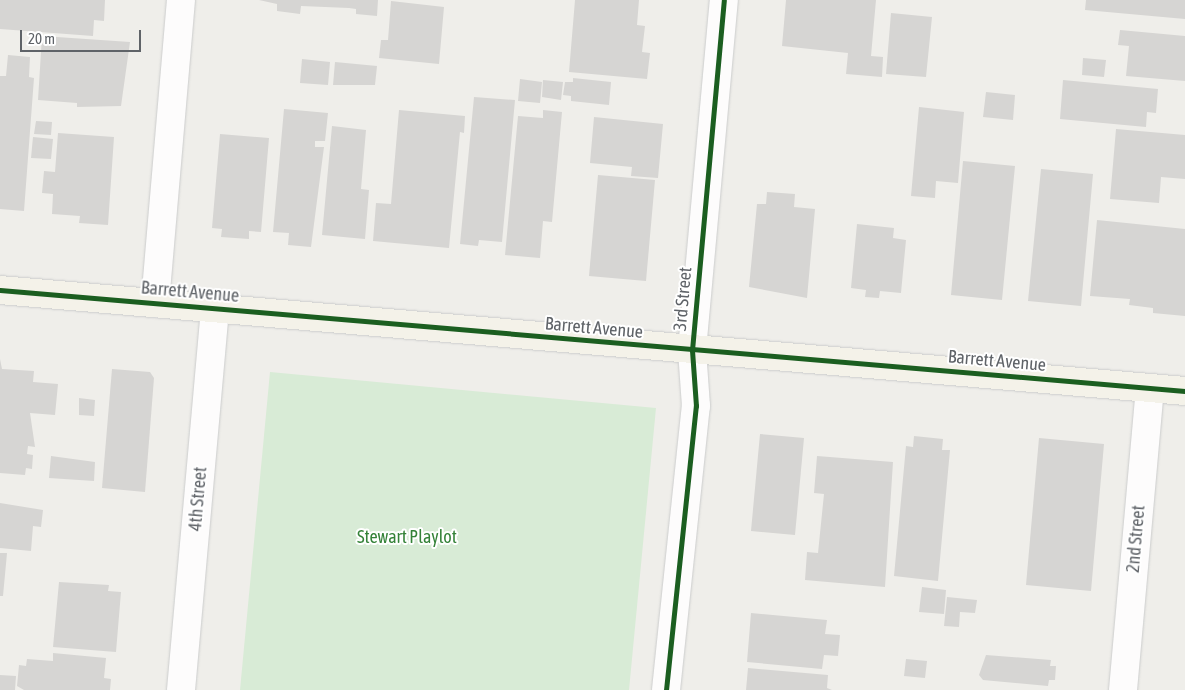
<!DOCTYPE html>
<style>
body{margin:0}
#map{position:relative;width:1185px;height:690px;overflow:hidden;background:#efeeea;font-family:"Asap Condensed",sans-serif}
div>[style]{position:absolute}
.green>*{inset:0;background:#d8ebd6}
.building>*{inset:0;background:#d6d5d3}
.roads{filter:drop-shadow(0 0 1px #cbcccc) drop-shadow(0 0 1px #cbcccc)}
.minor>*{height:28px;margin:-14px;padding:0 14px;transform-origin:14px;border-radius:14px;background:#fdfcfc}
.major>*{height:28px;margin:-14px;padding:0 14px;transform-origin:14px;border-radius:14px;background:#f4f2e9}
.cycleway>*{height:5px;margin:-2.5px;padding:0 2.5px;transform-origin:2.5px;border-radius:2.5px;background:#1b5e20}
span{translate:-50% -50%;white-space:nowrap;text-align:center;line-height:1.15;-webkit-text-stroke:4px #fff;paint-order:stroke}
.street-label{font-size:18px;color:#5f6368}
.park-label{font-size:18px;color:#348238}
.scale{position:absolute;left:20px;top:30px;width:121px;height:22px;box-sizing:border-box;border:2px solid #5f6368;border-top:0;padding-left:6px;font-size:15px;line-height:18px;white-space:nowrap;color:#5f6368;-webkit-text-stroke:4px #fff;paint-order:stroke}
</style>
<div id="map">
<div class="green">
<div style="clip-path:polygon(270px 372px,656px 408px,629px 690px,240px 690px)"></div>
</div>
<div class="building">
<div style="clip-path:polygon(0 0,105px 0,104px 21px,94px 20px,93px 36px,0 29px)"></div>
<div style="clip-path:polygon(259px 0,378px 0,377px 16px,356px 14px,356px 9px,349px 8px,301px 6px,300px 14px,277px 11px,277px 4px)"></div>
<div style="clip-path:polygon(575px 0,639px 0,637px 25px,645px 26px,642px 52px,650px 53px,647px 79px,569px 72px)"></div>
<div style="clip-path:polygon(786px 0,876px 0,871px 56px,883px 57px,882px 77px,846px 74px,848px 53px,782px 46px)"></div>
<div style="clip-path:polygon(1086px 0,1185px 0,1185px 19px,1085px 10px)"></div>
<div style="clip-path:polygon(391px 1px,444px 7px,439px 64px,379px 58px,381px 40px,388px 40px)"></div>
<div style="clip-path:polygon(891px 13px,932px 17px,926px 77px,886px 74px)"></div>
<div style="clip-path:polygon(1120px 30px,1185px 36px,1185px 81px,1126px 76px,1129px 46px,1118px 45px)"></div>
<div style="clip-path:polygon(42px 36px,130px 42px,121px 106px,77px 107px,77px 103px,38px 100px)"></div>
<div style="clip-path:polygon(8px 55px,30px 57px,29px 77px,34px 78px,24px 211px,0 209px,0 76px,6px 76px)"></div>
<div style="clip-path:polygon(1083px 58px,1106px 60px,1104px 77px,1082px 75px)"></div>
<div style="clip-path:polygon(302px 59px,330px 62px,328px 85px,300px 83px)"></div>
<div style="clip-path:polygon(335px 62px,377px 66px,375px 85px,333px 85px)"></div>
<div style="clip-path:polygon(573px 78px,611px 82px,609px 105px,571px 101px,571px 96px,563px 95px,565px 82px,573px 82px)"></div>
<div style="clip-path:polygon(520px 79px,542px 82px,540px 103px,518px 101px)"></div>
<div style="clip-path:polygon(543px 80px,563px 82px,561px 100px,542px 97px)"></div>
<div style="clip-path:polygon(1063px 80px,1158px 89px,1156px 113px,1147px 112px,1146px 127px,1060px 119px)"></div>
<div style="clip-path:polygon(986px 92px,1015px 95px,1013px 120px,983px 117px)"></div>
<div style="clip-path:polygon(474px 97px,515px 100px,502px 242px,479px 240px,478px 246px,460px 244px)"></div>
<div style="clip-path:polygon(919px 107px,964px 112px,958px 183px,936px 181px,935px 198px,911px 196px)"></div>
<div style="clip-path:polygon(284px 109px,328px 113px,325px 141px,315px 141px,315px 147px,324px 147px,311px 247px,288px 245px,289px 233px,273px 232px)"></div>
<div style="clip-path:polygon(399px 110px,465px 116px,464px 133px,460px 132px,449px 248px,373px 241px,376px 203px,391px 204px)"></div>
<div style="clip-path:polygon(543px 110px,562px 112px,552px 222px,543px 221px,540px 258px,505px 255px,518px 116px,543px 118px)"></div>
<div style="clip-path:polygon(594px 117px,663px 124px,658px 178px,631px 176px,632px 167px,590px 163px)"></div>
<div style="clip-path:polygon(36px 121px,52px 122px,51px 135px,34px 134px)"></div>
<div style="clip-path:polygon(332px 126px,366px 130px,361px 189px,369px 190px,365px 239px,322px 235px)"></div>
<div style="clip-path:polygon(1116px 129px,1185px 135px,1185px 179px,1161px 177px,1159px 203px,1110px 199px)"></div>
<div style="clip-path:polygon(58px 133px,114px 137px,108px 225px,79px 223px,80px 216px,52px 214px,53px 194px,42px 193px,44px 171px,55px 172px)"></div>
<div style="clip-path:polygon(220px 134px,269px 138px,261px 232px,249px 231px,249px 239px,221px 237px,222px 229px,212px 228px)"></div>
<div style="clip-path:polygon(33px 137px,53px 139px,51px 159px,31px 158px)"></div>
<div style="clip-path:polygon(963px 161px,1015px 166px,1002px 300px,951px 295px)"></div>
<div style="clip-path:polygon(1041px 169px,1093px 174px,1081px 306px,1028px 301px)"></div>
<div style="clip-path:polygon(598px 175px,655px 180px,646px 281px,589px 276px)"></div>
<div style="clip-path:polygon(767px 192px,795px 194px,794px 207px,815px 209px,807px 298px,749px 287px,757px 204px,766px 204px)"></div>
<div style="clip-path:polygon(1097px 220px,1185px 229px,1185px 316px,1153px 313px,1153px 308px,1129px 305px,1130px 299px,1090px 296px)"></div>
<div style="clip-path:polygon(857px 224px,894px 228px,893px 238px,906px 240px,901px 293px,880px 291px,879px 298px,865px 297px,866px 290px,851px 288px)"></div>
<div style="clip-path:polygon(0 359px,2px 369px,34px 371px,33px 382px,58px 384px,55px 415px,30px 413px,35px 447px,28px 446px,27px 454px,33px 455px,32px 469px,26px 468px,25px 475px,0 473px)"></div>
<div style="clip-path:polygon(112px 369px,150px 372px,154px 378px,145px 492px,102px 488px)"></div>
<div style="clip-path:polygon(79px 398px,95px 400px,94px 416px,79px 415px)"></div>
<div style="clip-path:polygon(760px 434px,804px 438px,795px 535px,751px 531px)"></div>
<div style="clip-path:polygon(914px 436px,943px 439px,942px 450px,950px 450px,938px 581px,894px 576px,906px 446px,913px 447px)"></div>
<div style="clip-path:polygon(1039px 438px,1104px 444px,1091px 591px,1026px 585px)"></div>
<div style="clip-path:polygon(51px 456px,95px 462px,94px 481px,49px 478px)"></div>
<div style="clip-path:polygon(817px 456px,893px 462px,885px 587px,805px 580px,807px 552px,818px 553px,824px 494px,814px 493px)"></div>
<div style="clip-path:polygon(0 503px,43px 510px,41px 527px,33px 526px,31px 551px,0 548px)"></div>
<div style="clip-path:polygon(0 553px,7px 553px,3px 596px,0 596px)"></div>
<div style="clip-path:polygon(59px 582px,109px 585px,108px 591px,121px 592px,116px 652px,53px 647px)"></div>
<div style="clip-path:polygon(922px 587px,946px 590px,944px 614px,919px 612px)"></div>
<div style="clip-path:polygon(947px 597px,977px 600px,975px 613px,960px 612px,959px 627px,944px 626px)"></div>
<div style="clip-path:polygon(751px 613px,827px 620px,825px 634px,840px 635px,838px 656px,824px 655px,822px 669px,747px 662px)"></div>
<div style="clip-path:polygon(53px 653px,106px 658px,104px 678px,111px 679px,110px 690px,24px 690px,17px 686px,19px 665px,26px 666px,27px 659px,53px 661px)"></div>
<div style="clip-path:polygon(986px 655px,1051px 660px,1050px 666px,1056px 666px,1055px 680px,1049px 680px,1048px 686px,983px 680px,979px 675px)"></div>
<div style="clip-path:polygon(906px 659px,927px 661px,925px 678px,904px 676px)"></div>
<div style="clip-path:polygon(748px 668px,828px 675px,827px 688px,832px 690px,746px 690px)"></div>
<div style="clip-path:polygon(0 675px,16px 676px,15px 690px,0 690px)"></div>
</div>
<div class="roads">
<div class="minor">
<div style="left:155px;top:303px;width:304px;rotate:-85.1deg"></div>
<div style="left:181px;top:690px;width:384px;rotate:-84.9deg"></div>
<div style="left:666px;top:690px;width:286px;rotate:-84deg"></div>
<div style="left:696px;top:406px;width:56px;rotate:-94.1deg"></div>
<div style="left:692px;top:350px;width:351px;rotate:-84.8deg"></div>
<div style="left:1123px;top:690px;width:303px;rotate:-84.9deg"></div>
</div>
<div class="major">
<div style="left:0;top:290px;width:1189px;rotate:4.87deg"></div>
</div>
</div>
<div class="cycleway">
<div style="left:0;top:290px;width:1189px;rotate:4.87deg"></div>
<div style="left:666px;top:690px;width:286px;rotate:-84deg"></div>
<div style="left:696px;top:406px;width:56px;rotate:-94.1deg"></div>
<div style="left:692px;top:350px;width:351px;rotate:-84.8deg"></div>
</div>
<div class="street-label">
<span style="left:190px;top:292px;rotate:5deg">Barrett Avenue</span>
<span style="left:683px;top:299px;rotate:-85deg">3rd Street</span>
<span style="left:594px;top:328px;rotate:5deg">Barrett Avenue</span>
<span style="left:997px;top:361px;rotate:5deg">Barrett Avenue</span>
<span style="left:198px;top:499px;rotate:-85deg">4th Street</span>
<span style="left:1136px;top:539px;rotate:-85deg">2nd Street</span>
</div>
<div class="park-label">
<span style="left:407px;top:537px">Stewart Playlot</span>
</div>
<div class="scale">20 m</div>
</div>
